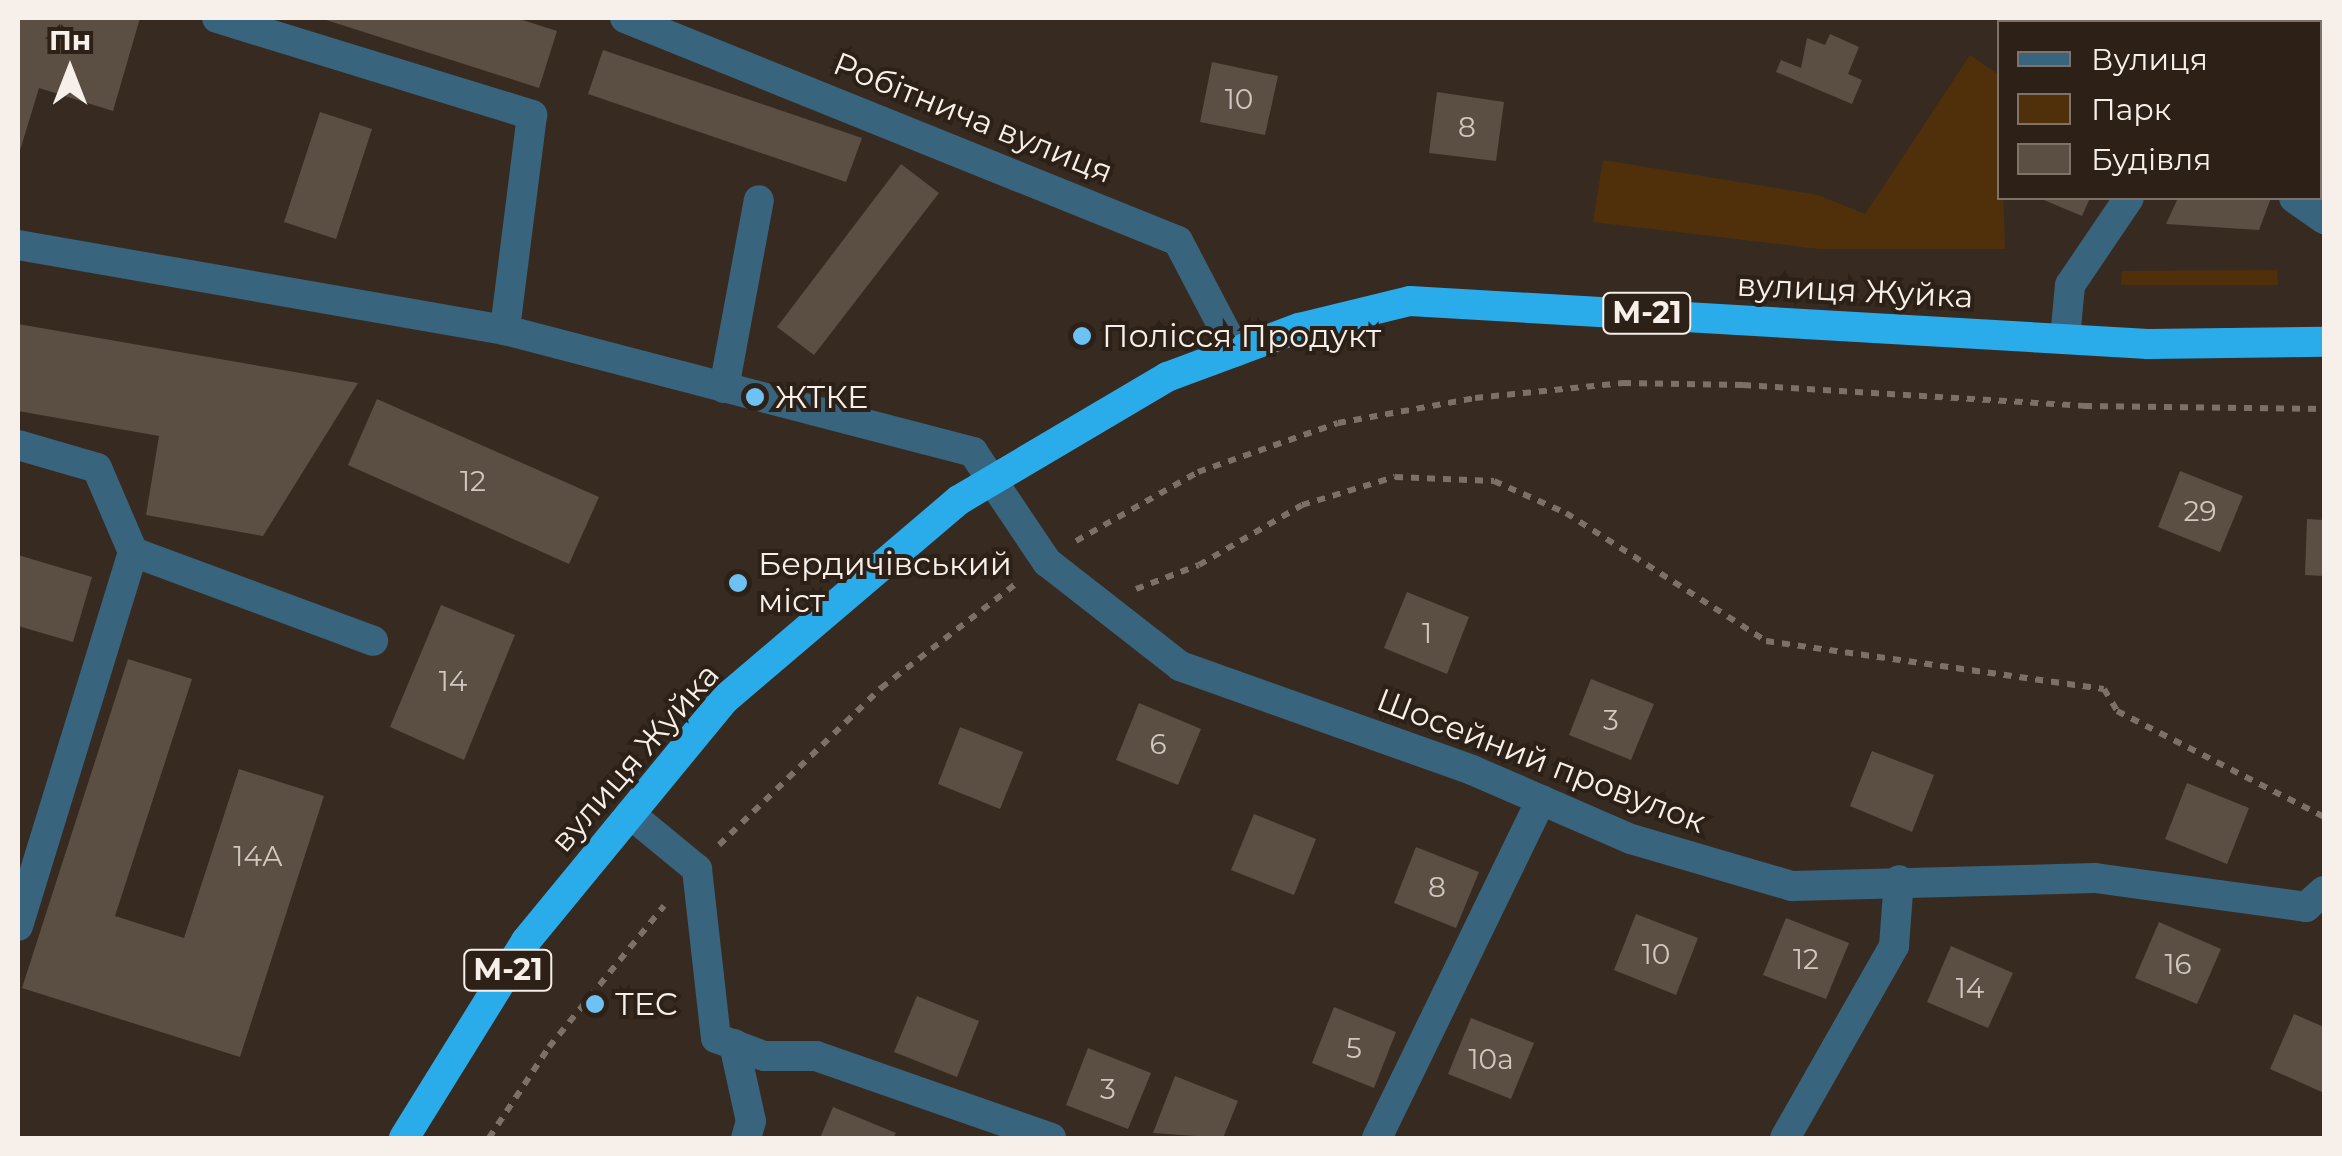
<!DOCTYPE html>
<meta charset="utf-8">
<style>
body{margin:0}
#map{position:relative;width:2342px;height:1156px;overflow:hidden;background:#372b21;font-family:Montserrat,sans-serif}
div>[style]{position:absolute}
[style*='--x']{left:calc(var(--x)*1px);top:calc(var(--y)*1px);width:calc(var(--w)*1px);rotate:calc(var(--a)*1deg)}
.green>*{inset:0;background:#502f0b}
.building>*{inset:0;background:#5b4e43}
.path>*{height:6px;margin-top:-3px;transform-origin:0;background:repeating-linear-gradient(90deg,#7b7168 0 8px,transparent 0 16px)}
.minor>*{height:30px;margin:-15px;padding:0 15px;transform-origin:15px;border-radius:15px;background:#39647d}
.highway>*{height:30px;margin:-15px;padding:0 15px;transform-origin:15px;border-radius:15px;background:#2bacea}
.dots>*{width:28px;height:28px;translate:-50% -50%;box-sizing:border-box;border:5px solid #2d2117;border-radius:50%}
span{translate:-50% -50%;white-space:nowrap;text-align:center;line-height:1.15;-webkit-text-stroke:8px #2d2117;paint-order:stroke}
.number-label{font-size:28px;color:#d0c7c0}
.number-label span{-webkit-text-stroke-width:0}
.shield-label span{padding:2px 8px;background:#2d2117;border:2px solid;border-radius:8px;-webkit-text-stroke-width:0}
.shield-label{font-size:30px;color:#f7efe9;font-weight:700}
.street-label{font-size:32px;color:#f7efe9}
.poi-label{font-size:32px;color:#f7efe9}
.left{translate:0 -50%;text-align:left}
.frame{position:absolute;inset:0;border:20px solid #f7efe9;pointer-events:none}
.legend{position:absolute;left:1997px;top:20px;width:325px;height:180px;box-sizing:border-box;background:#2d2117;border:2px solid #7e736b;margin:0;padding:12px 18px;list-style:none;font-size:30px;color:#f7efe9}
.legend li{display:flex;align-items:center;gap:20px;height:50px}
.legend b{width:50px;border:2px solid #7e736b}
.north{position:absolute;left:20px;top:20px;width:100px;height:100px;-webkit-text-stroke:8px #2d2117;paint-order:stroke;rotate:0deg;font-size:28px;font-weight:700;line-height:40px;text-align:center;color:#f7efe9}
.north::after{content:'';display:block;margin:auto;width:35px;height:45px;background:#f7efe9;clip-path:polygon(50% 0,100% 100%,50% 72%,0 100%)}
</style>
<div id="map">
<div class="green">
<i style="clip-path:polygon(1970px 55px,1999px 75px,2005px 249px,1819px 249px,1593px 222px,1603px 160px,1818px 195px,1865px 214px)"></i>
<i style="clip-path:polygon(2277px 270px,2278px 285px,2121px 285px,2122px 271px)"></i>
</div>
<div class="building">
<i style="clip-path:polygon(18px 18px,140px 18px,113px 111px,39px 88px,18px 157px)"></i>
<i style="clip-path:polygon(320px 18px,516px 18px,557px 31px,539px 88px)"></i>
<i style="clip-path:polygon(1830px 34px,1859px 47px,1848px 74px,1862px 80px,1852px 104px,1776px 72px,1781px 60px,1801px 68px,1807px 38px,1825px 45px)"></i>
<i style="clip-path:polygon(603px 50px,862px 138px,846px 182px,588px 94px)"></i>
<i style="clip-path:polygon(1212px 62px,1278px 76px,1265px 135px,1200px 122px)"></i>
<i style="clip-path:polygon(1437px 92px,1504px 102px,1496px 161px,1429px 153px)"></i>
<i style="clip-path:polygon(320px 112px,372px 129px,336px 239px,284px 222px)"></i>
<i style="clip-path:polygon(901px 164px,939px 193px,814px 355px,777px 327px)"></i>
<i style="clip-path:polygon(2039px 198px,2090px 198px,2082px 216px)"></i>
<i style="clip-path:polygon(2178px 198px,2271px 198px,2259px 230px,2166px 224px)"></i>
<i style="clip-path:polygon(18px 324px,358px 383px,263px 536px,146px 515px,159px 436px,18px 411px)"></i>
<i style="clip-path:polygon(377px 399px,599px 497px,569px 564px,348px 465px)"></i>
<i style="clip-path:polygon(2180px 471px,2243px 496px,2220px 552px,2158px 527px)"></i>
<i style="clip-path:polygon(2307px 519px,2324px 520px,2324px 576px,2305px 575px)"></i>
<i style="clip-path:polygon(18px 555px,92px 577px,73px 642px,18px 626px)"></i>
<i style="clip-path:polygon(1407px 592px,1469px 617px,1447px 674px,1384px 648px)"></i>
<i style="clip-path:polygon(441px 605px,515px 635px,464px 760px,390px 727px)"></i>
<i style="clip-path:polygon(128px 659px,192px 679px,115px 916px,184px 938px,239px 769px,324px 796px,240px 1057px,22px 988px)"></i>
<i style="clip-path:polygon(1591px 679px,1654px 704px,1631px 760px,1569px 735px)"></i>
<i style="clip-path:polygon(1139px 703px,1201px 729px,1178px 785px,1116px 760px)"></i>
<i style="clip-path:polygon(960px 727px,1023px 752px,1000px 809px,938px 784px)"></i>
<i style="clip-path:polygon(1872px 751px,1934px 775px,1912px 832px,1850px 806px)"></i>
<i style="clip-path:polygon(2187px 783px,2249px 808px,2227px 864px,2165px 839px)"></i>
<i style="clip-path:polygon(1254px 814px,1316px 839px,1294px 895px,1231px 870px)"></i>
<i style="clip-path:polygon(1416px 847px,1479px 872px,1456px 928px,1394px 903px)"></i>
<i style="clip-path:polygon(1636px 914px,1698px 938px,1676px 995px,1614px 970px)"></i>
<i style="clip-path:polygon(1786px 918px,1849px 943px,1826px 999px,1763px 975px)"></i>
<i style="clip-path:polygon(2159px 922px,2221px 949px,2197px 1004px,2135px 978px)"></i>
<i style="clip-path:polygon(1951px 946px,2013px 973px,1988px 1028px,1927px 1002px)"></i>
<i style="clip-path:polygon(917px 996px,979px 1021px,957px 1077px,894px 1052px)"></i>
<i style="clip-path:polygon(1334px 1007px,1396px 1032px,1374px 1088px,1312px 1063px)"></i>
<i style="clip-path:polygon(2294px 1014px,2324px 1027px,2324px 1093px,2270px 1069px)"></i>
<i style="clip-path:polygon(1471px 1018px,1534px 1043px,1511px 1099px,1448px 1074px)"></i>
<i style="clip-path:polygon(1088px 1048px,1151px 1073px,1128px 1129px,1066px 1105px)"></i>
<i style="clip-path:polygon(1175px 1076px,1238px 1101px,1223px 1138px,1153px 1133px)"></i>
<i style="clip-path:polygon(833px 1107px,896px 1133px,893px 1138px,820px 1138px)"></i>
</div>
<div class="path">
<i style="--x:1076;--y:541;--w:140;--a:-29.5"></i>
<i style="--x:1198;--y:472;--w:148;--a:-19.3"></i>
<i style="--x:1338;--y:423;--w:139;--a:-10.3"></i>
<i style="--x:1475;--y:398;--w:149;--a:-5.8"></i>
<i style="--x:1623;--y:383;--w:120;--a:1"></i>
<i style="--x:1743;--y:385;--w:342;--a:3.5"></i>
<i style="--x:2084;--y:406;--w:240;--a:0.7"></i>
<i style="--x:1136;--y:589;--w:67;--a:-20.9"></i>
<i style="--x:1199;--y:565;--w:119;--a:-30.2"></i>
<i style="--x:1302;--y:505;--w:97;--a:-16.8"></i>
<i style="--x:1395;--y:477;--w:99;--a:2.3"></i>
<i style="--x:1494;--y:481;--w:79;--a:24"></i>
<i style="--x:1566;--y:513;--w:237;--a:32.6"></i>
<i style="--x:1766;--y:641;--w:341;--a:8.1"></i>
<i style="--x:2104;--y:689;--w:26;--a:59"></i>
<i style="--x:2117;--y:711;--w:233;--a:27.1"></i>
<i style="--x:719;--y:845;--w:226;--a:-44.1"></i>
<i style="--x:881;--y:688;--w:172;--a:-37.7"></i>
<i style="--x:489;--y:1138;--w:109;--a:-56.6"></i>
<i style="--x:549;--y:1047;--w:182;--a:-50.8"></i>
</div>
<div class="minor">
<i style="--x:217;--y:18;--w:330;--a:17.1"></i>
<i style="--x:532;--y:115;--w:217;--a:97.2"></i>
<i style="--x:625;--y:18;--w:596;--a:21.96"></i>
<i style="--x:1178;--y:241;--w:125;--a:62.4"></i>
<i style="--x:2294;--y:198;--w:37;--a:35"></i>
<i style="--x:18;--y:245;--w:494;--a:9.9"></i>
<i style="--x:505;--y:330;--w:484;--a:14.6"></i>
<i style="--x:973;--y:452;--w:133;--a:56.1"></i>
<i style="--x:1047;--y:562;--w:169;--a:38"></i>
<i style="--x:1180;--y:666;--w:310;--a:19.6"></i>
<i style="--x:1472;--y:770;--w:173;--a:23.5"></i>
<i style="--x:1631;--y:839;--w:168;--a:16.3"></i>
<i style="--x:1792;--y:886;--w:303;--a:-1.5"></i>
<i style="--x:2095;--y:878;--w:213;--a:7.8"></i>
<i style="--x:2306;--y:907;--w:24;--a:-42"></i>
<i style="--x:2065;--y:338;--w:53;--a:-84.6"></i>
<i style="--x:2070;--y:285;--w:105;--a:-55.9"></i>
<i style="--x:724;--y:388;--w:191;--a:-79.5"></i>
<i style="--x:18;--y:445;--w:82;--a:16.2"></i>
<i style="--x:97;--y:468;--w:91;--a:66.8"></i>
<i style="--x:133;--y:552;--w:256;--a:20.3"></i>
<i style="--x:630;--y:814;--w:87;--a:39.4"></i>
<i style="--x:697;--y:869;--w:170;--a:83.6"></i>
<i style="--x:716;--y:1038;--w:51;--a:20.6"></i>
<i style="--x:764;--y:1056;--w:52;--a:0"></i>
<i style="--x:816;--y:1056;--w:249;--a:19.2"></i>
<i style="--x:18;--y:926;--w:391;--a:-72.9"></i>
<i style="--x:734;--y:1044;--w:79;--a:77.6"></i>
<i style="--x:751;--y:1121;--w:18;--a:106"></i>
<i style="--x:1377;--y:1138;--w:376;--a:-64.1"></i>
<i style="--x:1785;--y:1138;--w:221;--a:-60.4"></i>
<i style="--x:1894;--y:946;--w:66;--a:-85.7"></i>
</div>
<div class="highway">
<i style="--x:404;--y:1138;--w:232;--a:-58.2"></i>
<i style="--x:526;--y:941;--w:313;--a:-50.6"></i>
<i style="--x:725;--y:699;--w:307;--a:-40.4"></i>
<i style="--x:959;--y:500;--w:242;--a:-30.6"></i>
<i style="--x:1167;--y:377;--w:141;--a:-20.4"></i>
<i style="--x:1299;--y:328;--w:114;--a:-13.7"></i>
<i style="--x:1410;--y:301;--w:739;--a:3.33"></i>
<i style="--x:2148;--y:344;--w:176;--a:-0.7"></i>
</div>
<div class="dots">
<i style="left:1082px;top:336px;background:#6dc2f3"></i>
<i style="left:755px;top:397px;background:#6dc2f3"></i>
<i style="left:738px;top:583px;background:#6dc2f3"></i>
<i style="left:595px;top:1004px;background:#6dc2f3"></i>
</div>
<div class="number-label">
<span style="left:1239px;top:99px">10</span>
<span style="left:1467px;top:127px">8</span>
<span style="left:473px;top:481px">12</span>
<span style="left:2200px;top:511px">29</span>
<span style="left:1427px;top:633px">1</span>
<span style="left:453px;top:681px">14</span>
<span style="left:1611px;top:720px">3</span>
<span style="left:1158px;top:744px">6</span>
<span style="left:258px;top:856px">14А</span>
<span style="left:1437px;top:887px">8</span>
<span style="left:1656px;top:954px">10</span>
<span style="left:1806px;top:959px">12</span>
<span style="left:2178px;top:964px">16</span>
<span style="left:1970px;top:988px">14</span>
<span style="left:1354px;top:1048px">5</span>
<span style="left:1491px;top:1059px">10а</span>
<span style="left:1108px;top:1089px">3</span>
</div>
<div class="shield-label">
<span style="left:1647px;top:313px">М-21</span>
<span style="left:508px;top:970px">М-21</span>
</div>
<div class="street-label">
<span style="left:973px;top:118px;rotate:22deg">Робітнича вулиця</span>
<span style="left:1855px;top:291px;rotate:3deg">вулиця Жуйка</span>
<span style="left:635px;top:758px;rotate:-49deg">вулиця Жуйка</span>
<span style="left:1541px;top:761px;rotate:21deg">Шосейний провулок</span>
</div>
<div class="poi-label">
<span class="left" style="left:1102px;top:336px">Полісся Продукт</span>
<span class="left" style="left:775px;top:397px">ЖТКЕ</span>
<span class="left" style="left:758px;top:583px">Бердичівський<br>міст</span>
<span class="left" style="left:615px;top:1004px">ТЕС</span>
</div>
<div class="frame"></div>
<ul class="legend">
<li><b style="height:12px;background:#39647d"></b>Вулиця</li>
<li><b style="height:28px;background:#502f0b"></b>Парк</li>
<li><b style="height:28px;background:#5b4e43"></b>Будівля</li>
</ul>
<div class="north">Пн</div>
</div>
